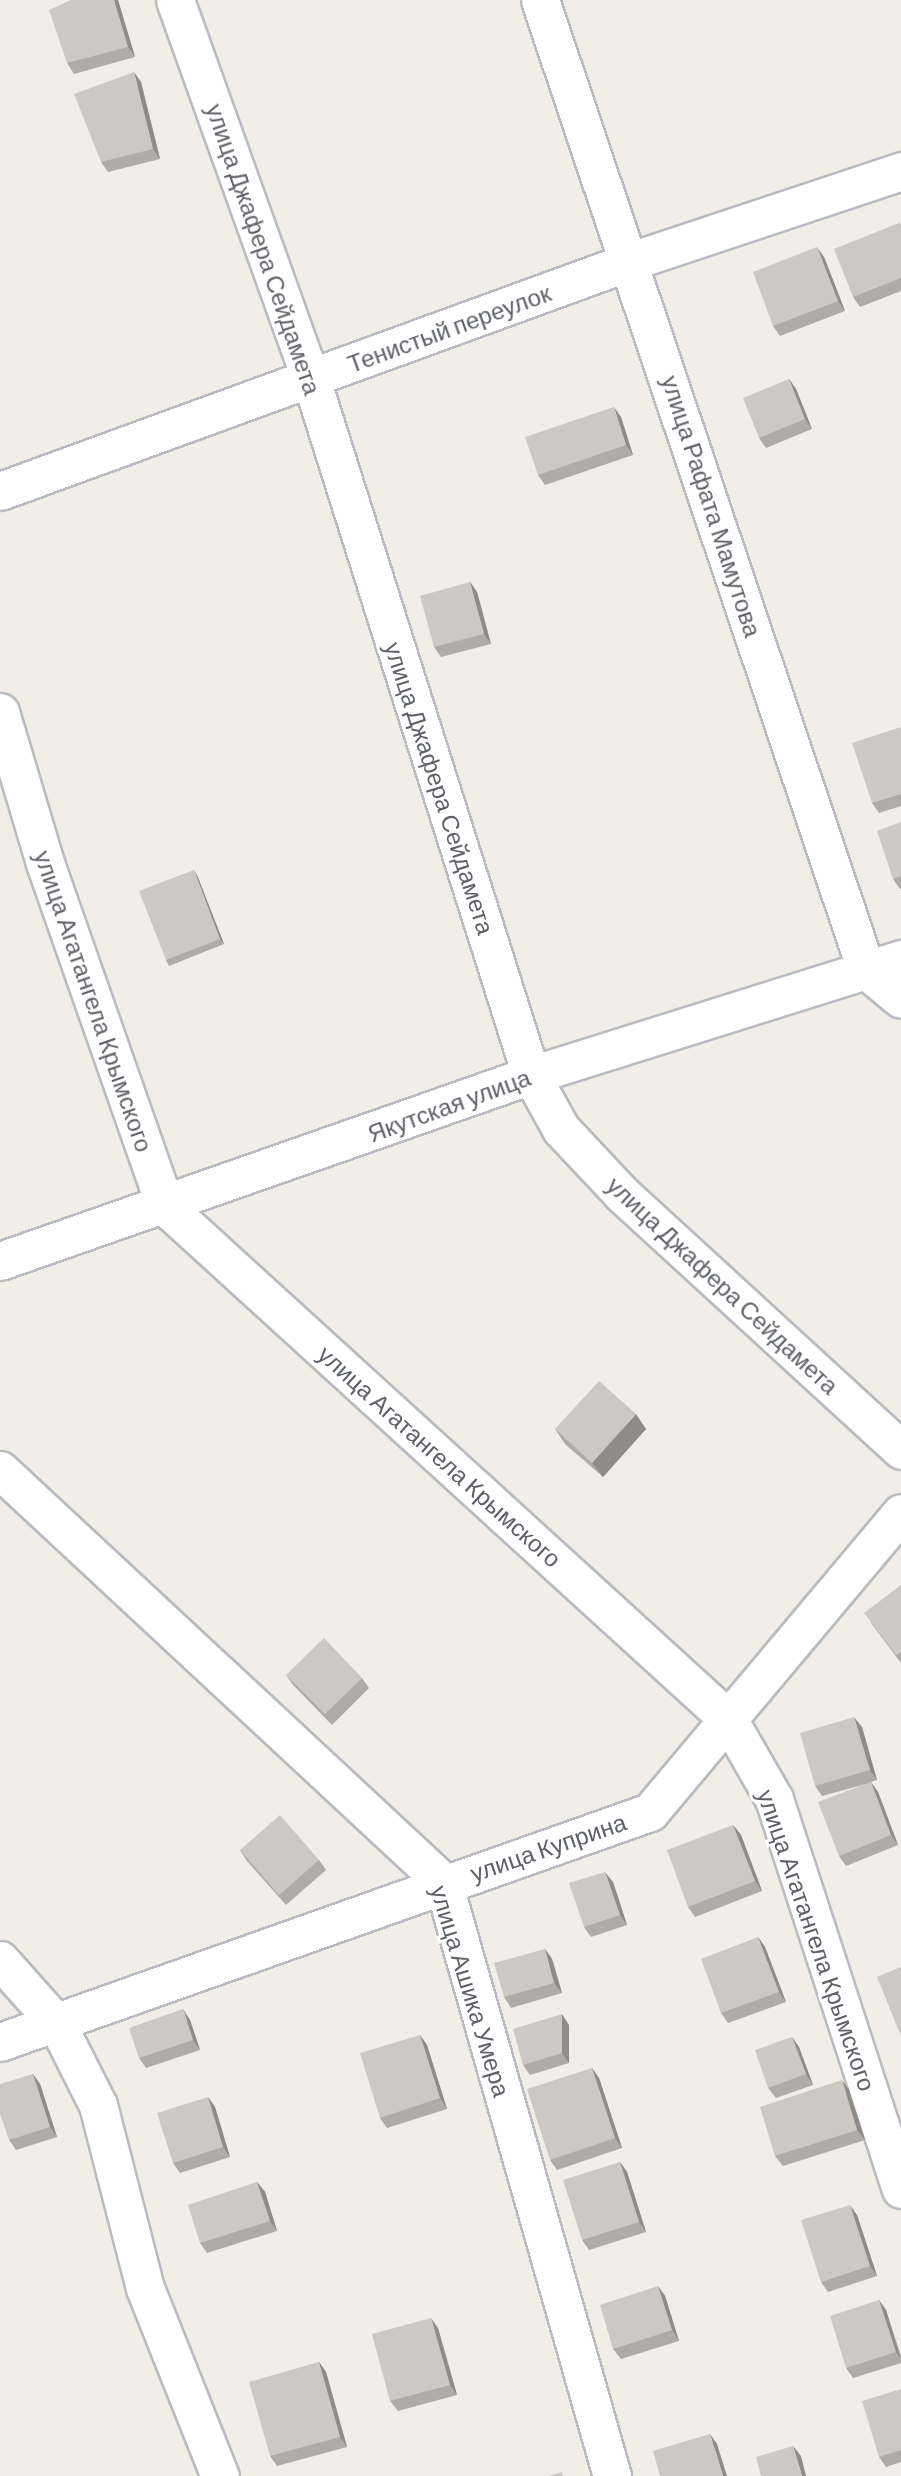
<!DOCTYPE html>
<meta charset="utf-8">
<style>
body{margin:0}
#map{position:relative;width:901px;height:2476px;overflow:hidden;background:#f0eee6;font-family:Barlow,sans-serif}
div>[style]{position:absolute}
[style*='--x']{left:calc(var(--x)*1px);top:calc(var(--y)*1px);width:calc(var(--w)*1px);rotate:calc(var(--a)*1deg)}
.roads{filter:drop-shadow(2px 0 #b9bbc0) drop-shadow(-2px 0 #b9bbc0) drop-shadow(0 2px #b9bbc0) drop-shadow(0 -2px #b9bbc0)}
.minor>*{height:37px;margin:-18.5px;padding:0 18.5px;transform-origin:18.5px;border-radius:18.5px;background:#fff}
.wall>*{inset:0;background:#afaca8}
.shaded-wall>*{inset:0;background:#8f8c88}
.building>*{inset:0;background:#ccc8c3}
span{translate:-50% -50%;white-space:nowrap;text-align:center;line-height:1.15;-webkit-text-stroke:6px #fff;paint-order:stroke}
.street-label{font-size:24px;color:#5e6167}
</style>
<div id="map">
<div class="roads">
<div class="minor">
<i style="--x:175;--y:0;--w:403;--a:70.3"></i>
<i style="--x:311;--y:379;--w:730;--a:72.46"></i>
<i style="--x:531;--y:1075;--w:62;--a:60.9"></i>
<i style="--x:561;--y:1129;--w:89;--a:46.8"></i>
<i style="--x:622;--y:1194;--w:379;--a:42.5"></i>
<i style="--x:540;--y:0;--w:1023;--a:71.42"></i>
<i style="--x:866;--y:970;--w:45;--a:39.6"></i>
<i style="--x:0;--y:491;--w:672;--a:-20.03"></i>
<i style="--x:631;--y:261;--w:285;--a:-18.4"></i>
<i style="--x:0;--y:712;--w:158;--a:73.4"></i>
<i style="--x:45;--y:863;--w:363;--a:70.7"></i>
<i style="--x:165;--y:1206;--w:762;--a:42.34"></i>
<i style="--x:728;--y:1719;--w:92;--a:60.1"></i>
<i style="--x:774;--y:1799;--w:410;--a:72"></i>
<i style="--x:0;--y:1261;--w:563;--a:-19.3"></i>
<i style="--x:531;--y:1075;--w:388;--a:-17.4"></i>
<i style="--x:0;--y:1470;--w:605;--a:42.92"></i>
<i style="--x:443;--y:1882;--w:618;--a:74.12"></i>
<i style="--x:0;--y:1960;--w:86;--a:48.3"></i>
<i style="--x:57;--y:2024;--w:91;--a:63.2"></i>
<i style="--x:98;--y:2105;--w:189;--a:75.6"></i>
<i style="--x:145;--y:2288;--w:202;--a:68.3"></i>
<i style="--x:0;--y:2042;--w:689;--a:-19.49"></i>
<i style="--x:650;--y:1812;--w:390;--a:-50"></i>
</div>
</div>
<div class="wall">
<i style="clip-path:polygon(118px 0,135px 57px,74px 74px,67px 63px)"></i>
<i style="clip-path:polygon(141px 82px,160px 159px,108px 172px,101px 162px)"></i>
<i style="clip-path:polygon(899px 223px,901px 225px,901px 291px,860px 307px,853px 297px)"></i>
<i style="clip-path:polygon(824px 257px,845px 311px,780px 336px,773px 326px)"></i>
<i style="clip-path:polygon(789px 379px,796px 389px,812px 429px,766px 448px,759px 438px)"></i>
<i style="clip-path:polygon(621px 417px,633px 455px,545px 485px,538px 475px)"></i>
<i style="clip-path:polygon(470px 582px,477px 592px,491px 644px,441px 657px,434px 647px)"></i>
<i style="clip-path:polygon(901px 727px,901px 806px,879px 813px,872px 803px)"></i>
<i style="clip-path:polygon(901px 822px,901px 889px,900px 889px,893px 879px)"></i>
<i style="clip-path:polygon(197px 875px,224px 944px,169px 966px,166px 960px)"></i>
<i style="clip-path:polygon(555px 1429px,646px 1429px,603px 1477px,565px 1444px)"></i>
<i style="clip-path:polygon(901px 1585px,901px 1663px,871px 1623px)"></i>
<i style="clip-path:polygon(286px 1675px,362px 1678px,369px 1688px,332px 1725px,293px 1685px)"></i>
<i style="clip-path:polygon(862px 1727px,877px 1780px,871px 1782px,878px 1792px,898px 1845px,846px 1866px,839px 1856px,866px 1784px,822px 1796px,815px 1786px)"></i>
<i style="clip-path:polygon(733px 1825px,741px 1835px,762px 1891px,695px 1917px,688px 1907px)"></i>
<i style="clip-path:polygon(240px 1850px,319px 1860px,326px 1870px,286px 1905px,247px 1861px)"></i>
<i style="clip-path:polygon(613px 1882px,627px 1925px,591px 1937px,584px 1927px)"></i>
<i style="clip-path:polygon(758px 1937px,765px 1947px,786px 2002px,728px 2023px,721px 2013px)"></i>
<i style="clip-path:polygon(545px 1949px,552px 1959px,562px 1993px,511px 2008px,504px 1997px)"></i>
<i style="clip-path:polygon(190px 2020px,200px 2050px,146px 2068px,139px 2058px)"></i>
<i style="clip-path:polygon(569px 2025px,569px 2063px,530px 2075px,523px 2065px)"></i>
<i style="clip-path:polygon(420px 2035px,427px 2045px,447px 2109px,387px 2128px,380px 2118px)"></i>
<i style="clip-path:polygon(792px 2037px,799px 2047px,813px 2085px,776px 2098px,768px 2088px)"></i>
<i style="clip-path:polygon(592px 2068px,599px 2078px,622px 2148px,557px 2170px,550px 2160px)"></i>
<i style="clip-path:polygon(33px 2074px,40px 2084px,57px 2137px,16px 2150px,9px 2140px)"></i>
<i style="clip-path:polygon(849px 2090px,865px 2140px,783px 2166px,775px 2156px)"></i>
<i style="clip-path:polygon(208px 2097px,215px 2107px,230px 2157px,180px 2173px,173px 2163px)"></i>
<i style="clip-path:polygon(620px 2162px,627px 2172px,646px 2232px,589px 2250px,582px 2240px)"></i>
<i style="clip-path:polygon(257px 2182px,265px 2192px,277px 2231px,207px 2253px,200px 2243px)"></i>
<i style="clip-path:polygon(857px 2215px,877px 2276px,828px 2292px,821px 2282px)"></i>
<i style="clip-path:polygon(658px 2286px,665px 2296px,679px 2341px,621px 2359px,613px 2349px)"></i>
<i style="clip-path:polygon(879px 2300px,886px 2310px,901px 2356px,901px 2363px,853px 2378px,846px 2368px)"></i>
<i style="clip-path:polygon(438px 2328px,457px 2395px,398px 2411px,390px 2401px)"></i>
<i style="clip-path:polygon(319px 2362px,326px 2372px,347px 2447px,277px 2466px,270px 2456px)"></i>
<i style="clip-path:polygon(901px 2389px,901px 2462px,886px 2467px,879px 2457px)"></i>
</div>
<div class="shaded-wall">
<i style="clip-path:polygon(114px 0,118px 0,135px 57px,128px 47px)"></i>
<i style="clip-path:polygon(134px 72px,141px 82px,160px 159px,153px 149px)"></i>
<i style="clip-path:polygon(817px 247px,824px 257px,845px 311px,838px 301px)"></i>
<i style="clip-path:polygon(789px 379px,796px 389px,812px 429px,805px 419px)"></i>
<i style="clip-path:polygon(614px 407px,621px 417px,633px 455px,626px 445px)"></i>
<i style="clip-path:polygon(470px 582px,477px 592px,491px 644px,484px 634px)"></i>
<i style="clip-path:polygon(194px 870px,197px 875px,224px 944px,220px 939px)"></i>
<i style="clip-path:polygon(636px 1414px,646px 1429px,603px 1477px,592px 1463px)"></i>
<i style="clip-path:polygon(854px 1717px,862px 1727px,877px 1780px,870px 1770px)"></i>
<i style="clip-path:polygon(871px 1782px,878px 1792px,898px 1845px,891px 1835px)"></i>
<i style="clip-path:polygon(733px 1825px,741px 1835px,762px 1891px,755px 1881px)"></i>
<i style="clip-path:polygon(605px 1872px,613px 1882px,627px 1925px,620px 1915px)"></i>
<i style="clip-path:polygon(758px 1937px,765px 1947px,786px 2002px,779px 1992px)"></i>
<i style="clip-path:polygon(545px 1949px,552px 1959px,562px 1993px,554px 1983px)"></i>
<i style="clip-path:polygon(183px 2009px,190px 2020px,200px 2050px,193px 2040px)"></i>
<i style="clip-path:polygon(562px 2014px,569px 2025px,569px 2063px,562px 2053px)"></i>
<i style="clip-path:polygon(420px 2035px,427px 2045px,447px 2109px,440px 2098px)"></i>
<i style="clip-path:polygon(792px 2037px,799px 2047px,813px 2085px,806px 2074px)"></i>
<i style="clip-path:polygon(592px 2068px,599px 2078px,622px 2148px,615px 2138px)"></i>
<i style="clip-path:polygon(33px 2074px,40px 2084px,57px 2137px,50px 2127px)"></i>
<i style="clip-path:polygon(842px 2080px,849px 2090px,865px 2140px,857px 2130px)"></i>
<i style="clip-path:polygon(208px 2097px,215px 2107px,230px 2157px,223px 2147px)"></i>
<i style="clip-path:polygon(620px 2162px,627px 2172px,646px 2232px,639px 2222px)"></i>
<i style="clip-path:polygon(257px 2182px,265px 2192px,277px 2231px,270px 2221px)"></i>
<i style="clip-path:polygon(850px 2205px,857px 2215px,877px 2276px,870px 2266px)"></i>
<i style="clip-path:polygon(658px 2286px,665px 2296px,679px 2341px,672px 2330px)"></i>
<i style="clip-path:polygon(879px 2300px,886px 2310px,901px 2359px,896px 2352px)"></i>
<i style="clip-path:polygon(431px 2318px,438px 2328px,457px 2395px,450px 2385px)"></i>
<i style="clip-path:polygon(319px 2362px,326px 2372px,347px 2447px,340px 2437px)"></i>
<i style="clip-path:polygon(710px 2434px,717px 2444px,727px 2476px,723px 2476px)"></i>
<i style="clip-path:polygon(793px 2446px,801px 2456px,806px 2476px,802px 2476px)"></i>
</div>
<div class="building">
<i style="clip-path:polygon(71px 0,114px 0,128px 47px,67px 63px,49px 10px)"></i>
<i style="clip-path:polygon(134px 72px,153px 149px,101px 162px,74px 94px)"></i>
<i style="clip-path:polygon(899px 223px,901px 227px,901px 278px,853px 297px,834px 249px)"></i>
<i style="clip-path:polygon(817px 247px,838px 301px,773px 326px,753px 272px)"></i>
<i style="clip-path:polygon(789px 379px,805px 419px,759px 438px,743px 398px)"></i>
<i style="clip-path:polygon(614px 407px,626px 445px,538px 475px,525px 437px)"></i>
<i style="clip-path:polygon(470px 582px,484px 634px,434px 647px,420px 596px)"></i>
<i style="clip-path:polygon(901px 727px,901px 794px,872px 803px,852px 743px)"></i>
<i style="clip-path:polygon(901px 822px,901px 876px,893px 879px,877px 831px)"></i>
<i style="clip-path:polygon(194px 870px,220px 939px,166px 960px,139px 891px)"></i>
<i style="clip-path:polygon(599px 1381px,636px 1414px,592px 1463px,555px 1429px)"></i>
<i style="clip-path:polygon(901px 1585px,901px 1652px,896px 1655px,864px 1613px)"></i>
<i style="clip-path:polygon(324px 1638px,362px 1678px,325px 1714px,286px 1675px)"></i>
<i style="clip-path:polygon(854px 1717px,870px 1770px,815px 1786px,800px 1733px)"></i>
<i style="clip-path:polygon(871px 1782px,891px 1835px,839px 1856px,818px 1802px)"></i>
<i style="clip-path:polygon(280px 1815px,319px 1860px,279px 1895px,240px 1850px)"></i>
<i style="clip-path:polygon(733px 1825px,755px 1881px,688px 1907px,667px 1850px)"></i>
<i style="clip-path:polygon(605px 1872px,620px 1915px,584px 1927px,569px 1883px)"></i>
<i style="clip-path:polygon(758px 1937px,779px 1992px,721px 2013px,701px 1959px)"></i>
<i style="clip-path:polygon(545px 1949px,554px 1983px,504px 1997px,494px 1963px)"></i>
<i style="clip-path:polygon(901px 1967px,901px 2036px,877px 1977px)"></i>
<i style="clip-path:polygon(183px 2009px,193px 2040px,139px 2058px,129px 2028px)"></i>
<i style="clip-path:polygon(562px 2014px,562px 2053px,523px 2065px,513px 2029px)"></i>
<i style="clip-path:polygon(420px 2035px,440px 2098px,380px 2118px,360px 2053px)"></i>
<i style="clip-path:polygon(792px 2037px,806px 2074px,768px 2088px,755px 2050px)"></i>
<i style="clip-path:polygon(592px 2068px,615px 2138px,550px 2160px,527px 2089px)"></i>
<i style="clip-path:polygon(33px 2074px,50px 2127px,9px 2140px,0 2114px,0 2084px)"></i>
<i style="clip-path:polygon(842px 2080px,857px 2130px,775px 2156px,760px 2107px)"></i>
<i style="clip-path:polygon(208px 2097px,223px 2147px,173px 2163px,157px 2113px)"></i>
<i style="clip-path:polygon(620px 2162px,639px 2222px,582px 2240px,563px 2180px)"></i>
<i style="clip-path:polygon(257px 2182px,270px 2221px,200px 2243px,188px 2205px)"></i>
<i style="clip-path:polygon(850px 2205px,870px 2266px,821px 2282px,801px 2220px)"></i>
<i style="clip-path:polygon(658px 2286px,672px 2330px,613px 2349px,600px 2305px)"></i>
<i style="clip-path:polygon(879px 2300px,896px 2352px,846px 2368px,830px 2316px)"></i>
<i style="clip-path:polygon(431px 2318px,450px 2385px,390px 2401px,372px 2334px)"></i>
<i style="clip-path:polygon(319px 2362px,340px 2437px,270px 2456px,249px 2382px)"></i>
<i style="clip-path:polygon(901px 2389px,901px 2450px,879px 2457px,862px 2401px)"></i>
<i style="clip-path:polygon(710px 2434px,723px 2476px,660px 2476px,653px 2451px)"></i>
<i style="clip-path:polygon(793px 2446px,802px 2476px,761px 2476px,756px 2457px)"></i>
<i style="clip-path:polygon(562px 2472px,563px 2476px,549px 2476px)"></i>
</div>
<div class="street-label">
<span style="left:264px;top:249px;rotate:71deg">улица Джафера Сейдамета</span>
<span style="left:449px;top:328px;rotate:-20deg">Тенистый переулок</span>
<span style="left:712px;top:506px;rotate:72deg">улица Рафата Мамутова</span>
<span style="left:440px;top:788px;rotate:72deg">улица Джафера Сейдамета</span>
<span style="left:94px;top:1001px;rotate:71deg">улица Агатангела Крымского</span>
<span style="left:449px;top:1105px;rotate:-20deg">Якутская улица</span>
<span style="left:723px;top:1285px;rotate:43deg">улица Джафера Сейдамета</span>
<span style="left:440px;top:1456px;rotate:42deg">улица Агатангела Крымского</span>
<span style="left:548px;top:1847px;rotate:-19deg">улица Куприна</span>
<span style="left:817px;top:1940px;rotate:71deg">улица Агатангела Крымского</span>
<span style="left:471px;top:1991px;rotate:73deg">улица Ашика Умера</span>
</div>
</div>
